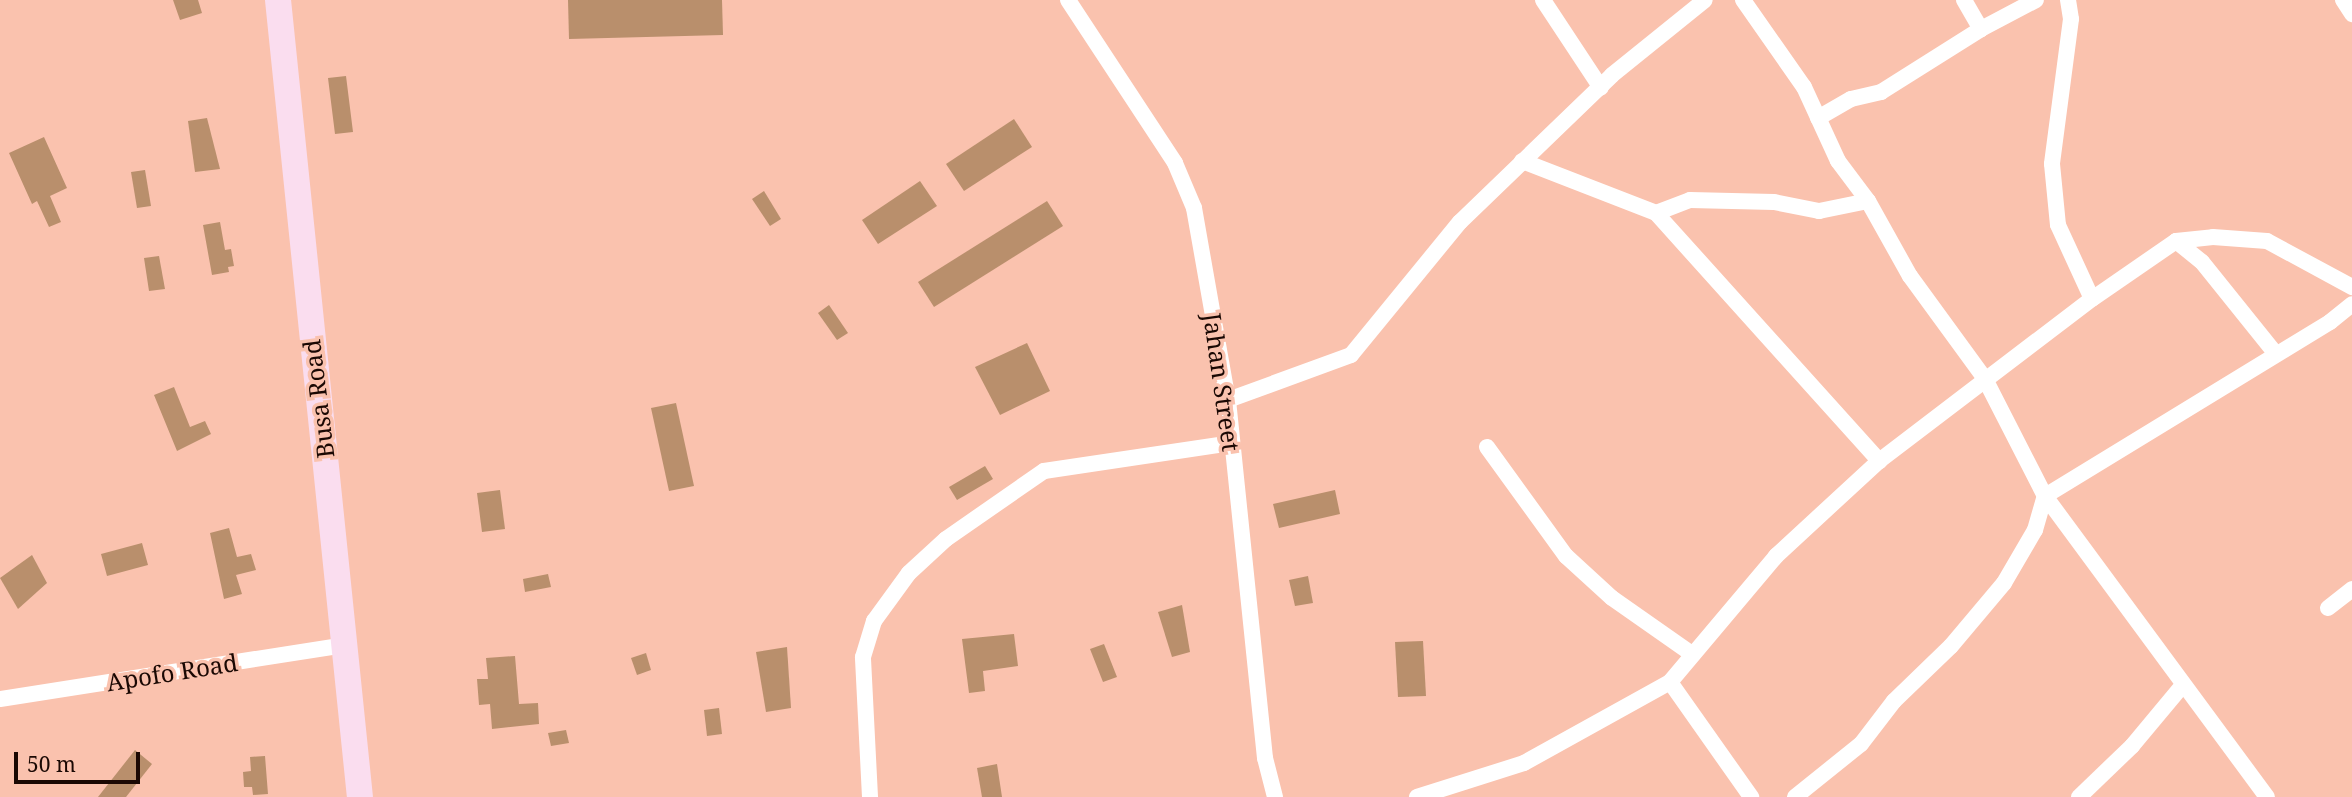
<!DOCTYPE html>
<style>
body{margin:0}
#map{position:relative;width:2352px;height:797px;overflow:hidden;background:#fac2ae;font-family:"Noto Serif",serif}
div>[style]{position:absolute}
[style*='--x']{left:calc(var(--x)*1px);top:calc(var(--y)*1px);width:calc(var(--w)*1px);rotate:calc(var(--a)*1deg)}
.building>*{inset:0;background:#b98f6c}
.street>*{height:16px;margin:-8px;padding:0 8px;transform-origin:8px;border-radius:8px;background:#fff}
.primary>*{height:26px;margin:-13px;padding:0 13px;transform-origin:13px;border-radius:13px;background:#faddef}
span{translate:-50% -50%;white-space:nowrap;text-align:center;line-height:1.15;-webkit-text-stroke:7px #fac2ae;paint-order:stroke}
.street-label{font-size:24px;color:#1a0803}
.scale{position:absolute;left:14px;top:752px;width:126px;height:32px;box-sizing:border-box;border:4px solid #1a0803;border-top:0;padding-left:9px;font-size:21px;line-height:24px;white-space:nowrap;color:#1a0803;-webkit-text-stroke:5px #fac2ae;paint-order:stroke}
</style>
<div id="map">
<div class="building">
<i style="clip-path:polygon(173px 0,198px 0,202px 13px,180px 20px)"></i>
<i style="clip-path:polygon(568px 0,722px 0,723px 35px,569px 39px)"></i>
<i style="clip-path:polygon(346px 76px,353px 132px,335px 134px,328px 78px)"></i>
<i style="clip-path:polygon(207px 118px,220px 169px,195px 172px,188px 121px)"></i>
<i style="clip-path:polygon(1014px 119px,1032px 147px,964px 191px,946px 164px)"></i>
<i style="clip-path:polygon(44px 137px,67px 188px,50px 196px,61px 222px,49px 227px,37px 201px,32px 204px,9px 153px)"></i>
<i style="clip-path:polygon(145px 170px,151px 206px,137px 208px,131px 172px)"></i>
<i style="clip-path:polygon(920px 181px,937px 206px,878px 244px,862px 220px)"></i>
<i style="clip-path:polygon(764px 191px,781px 219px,770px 226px,752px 199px)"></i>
<i style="clip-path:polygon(1047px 201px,1063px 226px,934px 307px,918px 282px)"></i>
<i style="clip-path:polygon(220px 222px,225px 250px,231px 249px,234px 266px,228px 267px,229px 272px,212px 275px,203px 225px)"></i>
<i style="clip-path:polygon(159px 256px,165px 289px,149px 291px,144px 258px)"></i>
<i style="clip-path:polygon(829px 305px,848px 333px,837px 340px,818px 313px)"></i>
<i style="clip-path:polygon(1027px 343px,1050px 391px,1000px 415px,975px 367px)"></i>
<i style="clip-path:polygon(174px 387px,190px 427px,205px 421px,211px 434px,177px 451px,154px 395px)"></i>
<i style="clip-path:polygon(676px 403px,694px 486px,669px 491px,651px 408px)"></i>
<i style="clip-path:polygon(985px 466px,993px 479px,957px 500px,949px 487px)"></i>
<i style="clip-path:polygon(500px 490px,505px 529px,482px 532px,477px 493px)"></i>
<i style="clip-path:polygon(1335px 490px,1340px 514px,1279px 528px,1273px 504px)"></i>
<i style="clip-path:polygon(229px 528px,237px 557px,251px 554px,256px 570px,236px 575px,242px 594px,224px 599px,210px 533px)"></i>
<i style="clip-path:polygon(142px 543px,148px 565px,107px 576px,101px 554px)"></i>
<i style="clip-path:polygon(32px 555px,47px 583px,18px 609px,0 578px)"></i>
<i style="clip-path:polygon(548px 574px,551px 587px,525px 592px,523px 579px)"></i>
<i style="clip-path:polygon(1308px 576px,1313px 603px,1295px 606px,1289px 580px)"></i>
<i style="clip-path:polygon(1182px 605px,1190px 652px,1172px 657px,1158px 612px)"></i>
<i style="clip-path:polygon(1014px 634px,1018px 666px,983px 671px,985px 691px,969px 693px,962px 639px)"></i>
<i style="clip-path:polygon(1423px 641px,1426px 696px,1398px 697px,1395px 642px)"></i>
<i style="clip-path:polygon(1104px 644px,1117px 677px,1103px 682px,1090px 649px)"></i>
<i style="clip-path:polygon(787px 647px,791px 708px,766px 712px,756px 652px)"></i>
<i style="clip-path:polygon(646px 653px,651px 670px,637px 675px,631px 658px)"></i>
<i style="clip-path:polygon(515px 656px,519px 704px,538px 703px,539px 724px,492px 729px,490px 704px,479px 705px,477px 679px,488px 679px,486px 658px)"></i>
<i style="clip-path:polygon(719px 708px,722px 734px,707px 736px,704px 710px)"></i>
<i style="clip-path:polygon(566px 730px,569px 743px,551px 746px,548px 733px)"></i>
<i style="clip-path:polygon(135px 750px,152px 764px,126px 797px,98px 797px)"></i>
<i style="clip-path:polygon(265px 756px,268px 794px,253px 795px,252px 787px,244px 787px,243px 772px,251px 771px,250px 757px)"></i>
<i style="clip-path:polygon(997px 764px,1002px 797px,982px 797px,977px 768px)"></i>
</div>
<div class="street">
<i style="--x:1068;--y:0;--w:195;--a:56.7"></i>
<i style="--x:1175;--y:163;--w:49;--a:67.1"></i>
<i style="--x:1194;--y:208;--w:195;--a:80"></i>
<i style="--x:1228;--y:400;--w:360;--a:84.1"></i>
<i style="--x:1265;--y:758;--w:40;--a:75.6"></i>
<i style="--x:1543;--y:0;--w:105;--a:56.6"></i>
<i style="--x:1743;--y:0;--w:106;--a:55"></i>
<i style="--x:1804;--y:87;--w:81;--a:65.3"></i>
<i style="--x:1838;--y:161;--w:50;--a:53.1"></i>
<i style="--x:1868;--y:201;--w:86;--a:60.8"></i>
<i style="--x:1910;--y:276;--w:127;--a:53.9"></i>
<i style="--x:1985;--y:379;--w:131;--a:62.9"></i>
<i style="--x:2045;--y:496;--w:374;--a:53.6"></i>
<i style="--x:1964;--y:0;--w:34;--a:60"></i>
<i style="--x:2068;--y:0;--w:19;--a:81"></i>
<i style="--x:2071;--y:19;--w:146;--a:97.5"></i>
<i style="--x:2052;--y:164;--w:61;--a:84.4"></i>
<i style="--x:2058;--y:225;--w:81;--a:65.3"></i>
<i style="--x:2343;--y:0;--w:17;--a:57"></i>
<i style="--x:1818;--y:118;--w:38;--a:-30"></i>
<i style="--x:1851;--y:99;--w:31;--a:-13"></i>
<i style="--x:1881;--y:92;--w:118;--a:-32.2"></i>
<i style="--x:1981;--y:29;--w:62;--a:-27.8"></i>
<i style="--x:1522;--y:161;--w:144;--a:21.2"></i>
<i style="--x:1656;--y:213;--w:334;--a:48"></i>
<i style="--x:1656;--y:213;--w:36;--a:-21"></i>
<i style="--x:1690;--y:200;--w:84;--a:1.4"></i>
<i style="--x:1774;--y:202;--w:46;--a:11.3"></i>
<i style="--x:1819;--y:211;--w:50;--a:-11.5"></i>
<i style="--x:2176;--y:241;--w:33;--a:39"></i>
<i style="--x:2202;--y:262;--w:118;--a:51.2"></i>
<i style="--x:1228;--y:400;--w:131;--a:-20.1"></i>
<i style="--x:1351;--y:355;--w:172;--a:-50.7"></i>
<i style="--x:1460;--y:222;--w:211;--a:-44"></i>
<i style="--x:1612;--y:75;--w:119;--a:-38.9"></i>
<i style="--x:1487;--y:447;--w:135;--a:54.1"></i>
<i style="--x:1566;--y:556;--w:62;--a:42.4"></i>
<i style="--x:1612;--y:598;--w:98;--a:35"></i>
<i style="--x:2328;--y:608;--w:31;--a:-38"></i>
<i style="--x:1670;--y:682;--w:141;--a:54.8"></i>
<i style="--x:0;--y:699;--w:347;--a:-8.9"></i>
<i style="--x:870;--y:797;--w:140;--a:-92.9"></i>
<i style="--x:863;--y:657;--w:38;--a:-73"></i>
<i style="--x:874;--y:621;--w:59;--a:-53.9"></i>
<i style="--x:909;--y:573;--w:50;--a:-42.6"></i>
<i style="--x:946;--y:539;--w:119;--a:-34.8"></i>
<i style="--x:1044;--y:471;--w:189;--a:-8.5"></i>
<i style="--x:1417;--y:797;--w:112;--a:-17.6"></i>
<i style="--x:1524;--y:763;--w:167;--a:-29"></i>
<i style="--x:1670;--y:682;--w:165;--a:-49.9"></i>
<i style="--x:1776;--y:556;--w:140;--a:-42.7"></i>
<i style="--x:1879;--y:461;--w:268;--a:-37.3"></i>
<i style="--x:2092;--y:299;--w:102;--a:-34.6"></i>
<i style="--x:2176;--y:241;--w:37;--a:-6"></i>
<i style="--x:2213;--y:237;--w:54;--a:4.2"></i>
<i style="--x:2267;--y:241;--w:97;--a:28.4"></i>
<i style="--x:1795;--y:797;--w:85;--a:-38.8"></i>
<i style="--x:1861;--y:744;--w:54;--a:-52.5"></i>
<i style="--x:1894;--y:701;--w:79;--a:-44"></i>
<i style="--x:1951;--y:646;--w:82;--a:-49.9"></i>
<i style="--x:2004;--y:583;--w:61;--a:-59.7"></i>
<i style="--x:2035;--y:530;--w:35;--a:-74"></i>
<i style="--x:2045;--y:496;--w:334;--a:-31.4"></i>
<i style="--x:2330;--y:322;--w:28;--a:-39"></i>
<i style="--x:2079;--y:797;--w:74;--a:-43.9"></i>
<i style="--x:2132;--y:746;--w:78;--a:-50.2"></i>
</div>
<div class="primary">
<i style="--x:278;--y:0;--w:801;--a:84.13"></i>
</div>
<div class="street-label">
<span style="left:1222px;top:382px;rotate:82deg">Jahan Street</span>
<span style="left:318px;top:399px;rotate:-97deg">Busa Road</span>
<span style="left:172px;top:672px;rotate:-9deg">Apofo Road</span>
</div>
<div class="scale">50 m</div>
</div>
